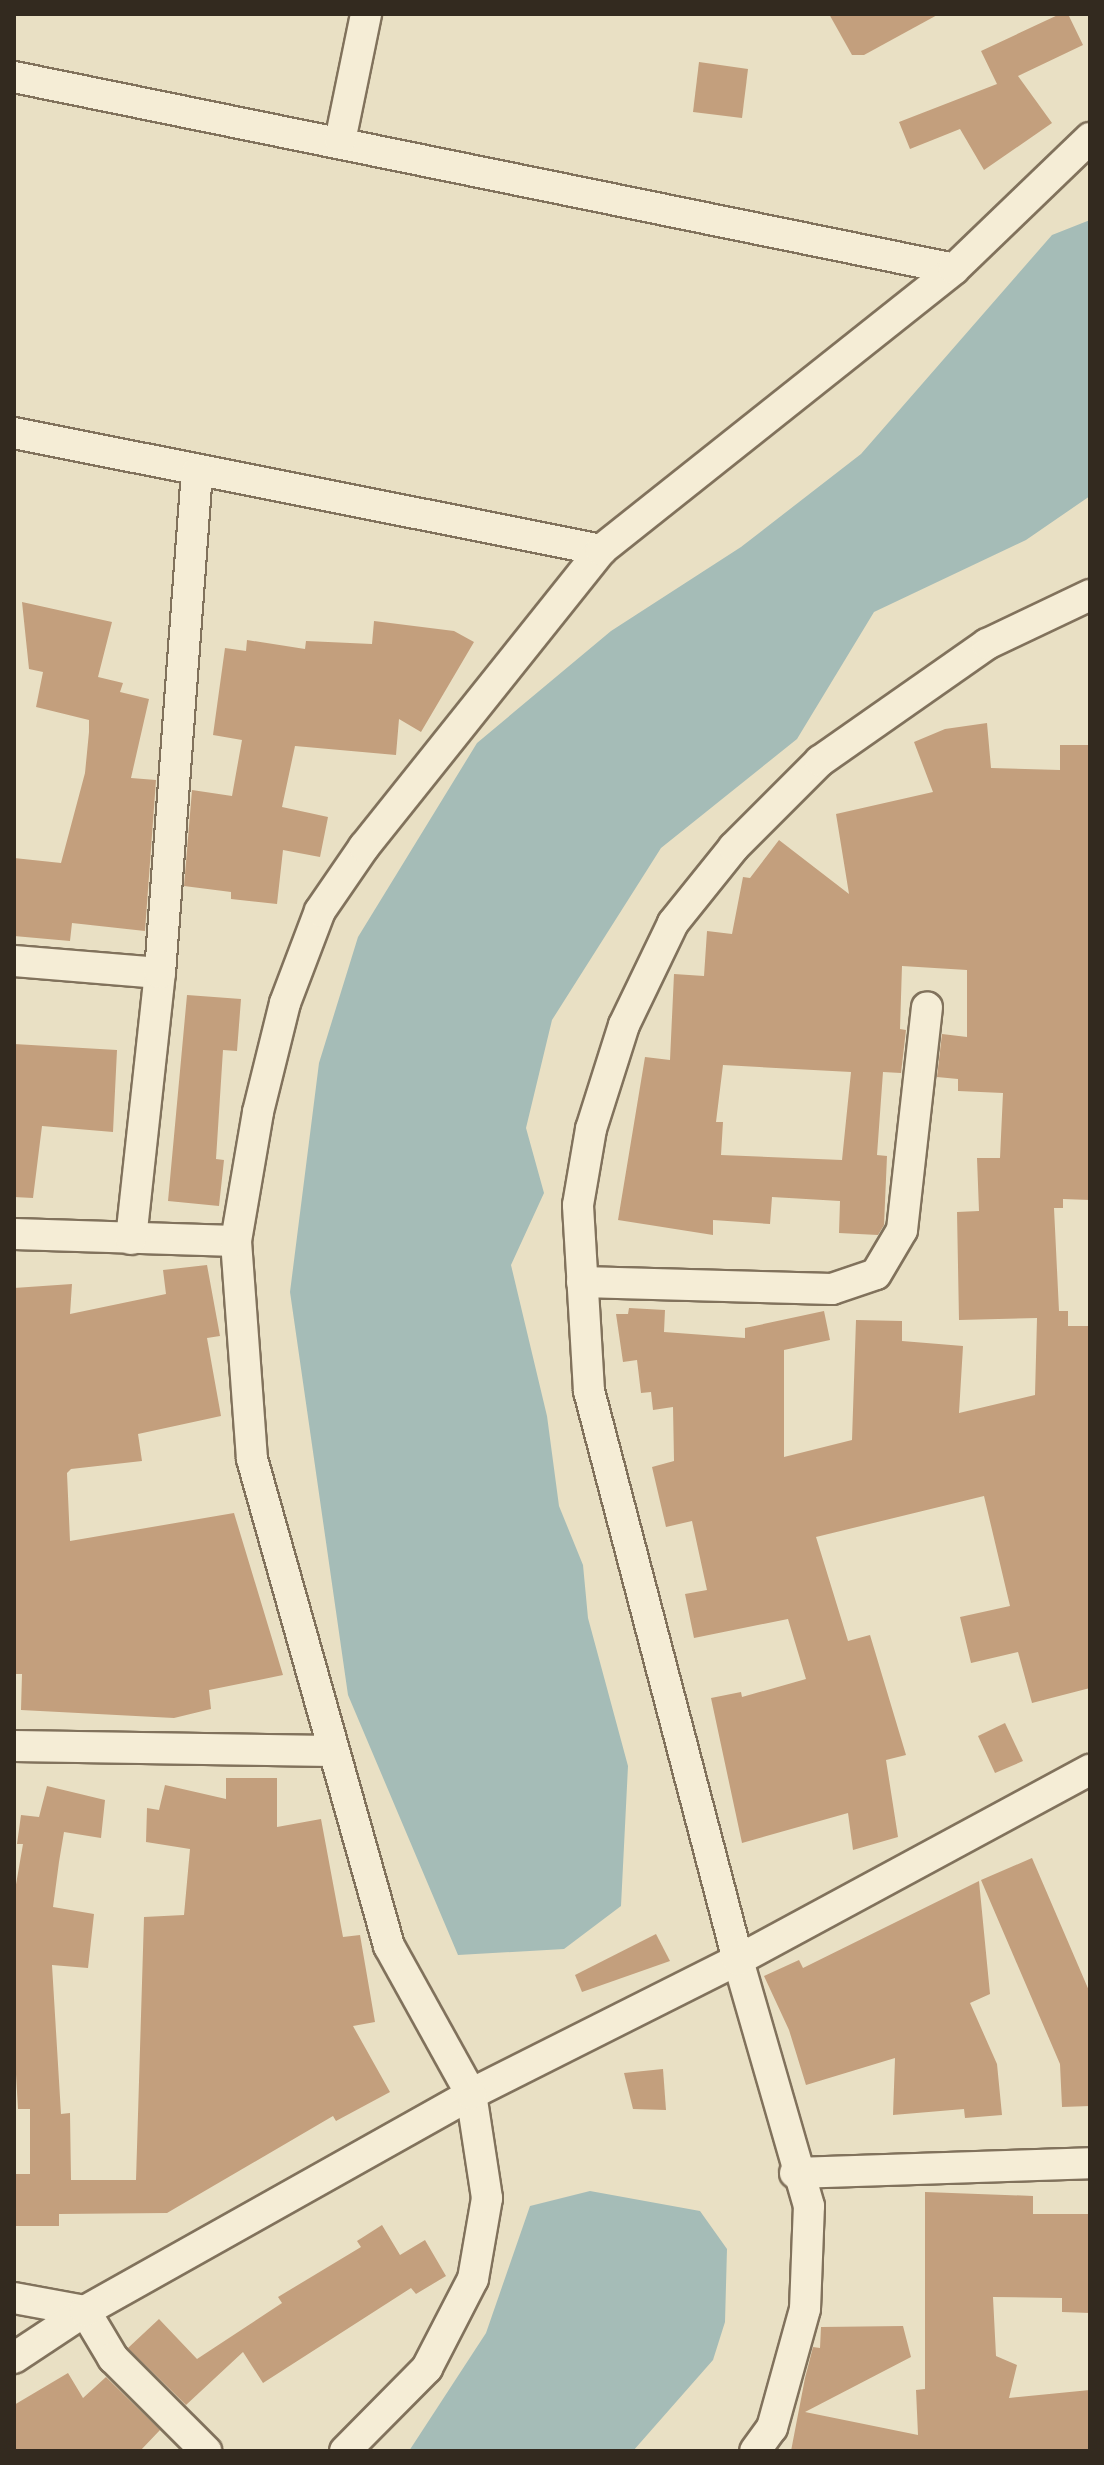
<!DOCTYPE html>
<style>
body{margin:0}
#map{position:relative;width:1104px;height:2465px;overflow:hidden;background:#e9e0c4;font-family:Georgia,serif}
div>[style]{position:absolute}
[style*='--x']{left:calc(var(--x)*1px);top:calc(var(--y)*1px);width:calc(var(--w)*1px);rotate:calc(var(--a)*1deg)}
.water>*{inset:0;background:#a5bcb7}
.building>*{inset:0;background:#c39f7d}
.roads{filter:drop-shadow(2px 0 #81725c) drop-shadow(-2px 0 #81725c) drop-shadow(0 2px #81725c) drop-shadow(0 -2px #81725c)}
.street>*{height:30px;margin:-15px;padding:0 15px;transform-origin:15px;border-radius:15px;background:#f5edd6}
span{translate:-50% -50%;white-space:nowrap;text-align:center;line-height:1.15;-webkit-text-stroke:6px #f1ead2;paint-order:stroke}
.frame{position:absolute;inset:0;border:16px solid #332a1f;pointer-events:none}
</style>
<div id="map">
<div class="water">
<i style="clip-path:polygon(1090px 220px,1090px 496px,1026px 540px,874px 612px,797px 739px,661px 848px,552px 1020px,526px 1128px,544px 1193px,511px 1265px,547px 1416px,559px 1506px,583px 1565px,588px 1618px,628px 1766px,621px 1906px,564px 1949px,458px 1955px,348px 1695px,290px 1292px,319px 1063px,358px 937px,477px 743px,611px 631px,741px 547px,861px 454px,1052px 235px)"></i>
<i style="clip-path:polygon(590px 2191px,700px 2211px,727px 2249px,725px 2322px,713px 2360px,633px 2451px,409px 2451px,486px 2333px,530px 2206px)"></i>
</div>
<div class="building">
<i style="clip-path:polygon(829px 14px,939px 14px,864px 55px,852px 55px)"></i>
<i style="clip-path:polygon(1060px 14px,1068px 14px,1083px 45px,1018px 76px,1052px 123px,984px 170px,960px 129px,910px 149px,899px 122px,997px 84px,981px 51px)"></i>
<i style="clip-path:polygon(699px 62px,748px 69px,742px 118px,693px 112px)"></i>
<i style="clip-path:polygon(22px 602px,112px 622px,98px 677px,123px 683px,120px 692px,149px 699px,131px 778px,156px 780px,145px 931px,72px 923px,70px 941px,14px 936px,14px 858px,61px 863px,85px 773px,89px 732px,89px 720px,36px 707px,43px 672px,29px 669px)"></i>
<i style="clip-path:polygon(374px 621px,454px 631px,474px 642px,421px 732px,399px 719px,396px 755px,295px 746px,282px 807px,328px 817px,320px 857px,283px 850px,277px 904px,231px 899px,231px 892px,184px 886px,192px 790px,232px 796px,242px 740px,213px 735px,225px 648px,246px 651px,247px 640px,305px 649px,306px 641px,372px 644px)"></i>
<i style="clip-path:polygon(evenodd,987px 723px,991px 768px,1060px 770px,1060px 745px,1090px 745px,1090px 1200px,1063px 1199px,1063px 1208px,1054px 1208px,1059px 1311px,1068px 1311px,1068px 1326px,1090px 1326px,1090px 1688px,1032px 1703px,1018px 1652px,971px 1663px,960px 1617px,1010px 1606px,984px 1496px,816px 1537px,848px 1641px,870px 1635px,906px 1755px,886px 1760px,898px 1837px,853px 1850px,848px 1813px,742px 1843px,711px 1698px,741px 1692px,742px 1697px,806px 1679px,788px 1619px,694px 1638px,685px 1594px,707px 1590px,692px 1521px,666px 1527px,652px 1467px,674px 1461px,673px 1407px,653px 1410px,651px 1392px,641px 1393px,637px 1360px,623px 1362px,616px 1314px,628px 1314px,629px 1308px,665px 1310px,664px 1332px,745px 1338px,745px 1328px,824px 1311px,830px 1340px,784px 1350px,784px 1457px,852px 1440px,856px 1320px,902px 1321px,902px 1341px,963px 1346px,959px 1413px,1035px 1395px,1037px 1318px,959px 1320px,957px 1212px,979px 1211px,977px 1158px,1000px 1158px,1003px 1093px,958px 1091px,958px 1079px,937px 1077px,942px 1034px,967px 1037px,967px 970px,902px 966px,900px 1029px,906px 1030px,901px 1073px,883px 1072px,877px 1155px,887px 1156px,884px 1225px,878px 1235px,839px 1233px,840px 1201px,772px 1197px,770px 1224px,713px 1220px,713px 1235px,618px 1220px,645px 1057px,670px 1060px,674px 974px,704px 976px,707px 931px,732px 934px,743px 877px,750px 878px,779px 840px,849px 894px,836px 814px,933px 792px,914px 742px,945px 729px,987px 723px,723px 1065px,851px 1072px,842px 1160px,721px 1155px,723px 1122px,716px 1122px,723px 1065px)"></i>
<i style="clip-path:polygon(187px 995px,241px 999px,237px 1051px,223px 1050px,216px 1159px,224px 1160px,219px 1206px,168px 1201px)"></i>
<i style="clip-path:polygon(14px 1044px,117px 1050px,113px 1132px,42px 1126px,33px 1198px,14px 1197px)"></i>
<i style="clip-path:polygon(207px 1265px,220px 1336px,207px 1338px,221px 1416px,138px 1434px,142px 1461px,71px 1469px,67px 1473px,70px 1541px,234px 1513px,283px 1675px,209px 1690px,211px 1709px,174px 1718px,21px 1710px,22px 1674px,14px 1674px,14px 1288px,72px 1284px,70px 1314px,166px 1294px,163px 1270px)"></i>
<i style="clip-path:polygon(1005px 1723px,1023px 1761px,995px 1773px,978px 1736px)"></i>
<i style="clip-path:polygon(226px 1778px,277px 1778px,277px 1827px,321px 1819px,343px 1937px,360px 1935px,375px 2022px,353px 2026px,390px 2092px,336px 2121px,333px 2116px,167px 2213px,59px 2214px,59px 2226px,14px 2226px,14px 2174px,30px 2174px,30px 2109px,18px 2109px,14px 2040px,14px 1896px,23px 1844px,17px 1844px,21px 1815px,39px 1817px,47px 1786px,105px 1800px,101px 1838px,64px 1832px,59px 1862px,53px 1907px,94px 1914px,88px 1968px,52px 1965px,61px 2114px,70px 2113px,71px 2180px,136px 2180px,144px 1917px,184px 1915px,190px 1849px,146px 1842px,147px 1808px,159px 1810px,165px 1785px,226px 1799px)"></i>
<i style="clip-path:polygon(1032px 1858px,1090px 1993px,1090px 2106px,1062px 2107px,1060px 2064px,981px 1880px)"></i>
<i style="clip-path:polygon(979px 1881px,990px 1994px,970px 2003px,997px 2064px,1002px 2115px,965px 2118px,964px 2109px,893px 2115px,895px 2058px,806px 2085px,789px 2030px,764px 1976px,799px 1960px,803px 1968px)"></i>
<i style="clip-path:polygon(656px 1934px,670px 1961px,582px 1992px,575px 1975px)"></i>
<i style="clip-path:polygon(663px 2069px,666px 2110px,633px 2109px,624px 2073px)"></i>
<i style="clip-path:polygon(925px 2192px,1033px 2196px,1033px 2214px,1090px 2214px,1090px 2313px,1062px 2312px,1062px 2298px,993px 2297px,996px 2356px,1017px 2365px,1009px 2398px,1090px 2390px,1090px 2451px,791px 2451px,805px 2378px,813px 2347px,820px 2348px,821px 2327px,903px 2326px,911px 2357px,805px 2412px,918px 2435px,916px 2390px,925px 2389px)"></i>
<i style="clip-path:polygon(382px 2225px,400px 2255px,425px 2240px,446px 2276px,416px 2294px,411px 2288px,263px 2383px,243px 2352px,186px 2405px,128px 2348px,159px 2319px,197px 2359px,282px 2303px,278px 2297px,361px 2247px,357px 2241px)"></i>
<i style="clip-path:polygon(68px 2373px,83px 2398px,106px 2377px,160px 2430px,140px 2451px,14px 2451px,14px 2405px)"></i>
</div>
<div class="roads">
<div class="street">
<i style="--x:14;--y:77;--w:959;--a:11.54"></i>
<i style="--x:340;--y:141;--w:130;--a:-78.4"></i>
<i style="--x:14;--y:433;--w:599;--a:11.27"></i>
<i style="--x:14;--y:961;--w:146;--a:4.7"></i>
<i style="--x:14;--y:1234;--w:222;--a:1.8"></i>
<i style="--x:131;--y:1239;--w:268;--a:-83.8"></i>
<i style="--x:160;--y:973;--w:502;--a:-85.78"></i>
<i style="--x:582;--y:1282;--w:250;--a:1.6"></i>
<i style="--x:832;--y:1289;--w:46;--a:-18.8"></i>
<i style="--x:876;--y:1274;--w:51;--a:-59.4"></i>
<i style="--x:902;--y:1230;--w:224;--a:-83.6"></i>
<i style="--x:14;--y:1746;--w:317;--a:0.9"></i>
<i style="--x:795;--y:2173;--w:295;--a:-1.9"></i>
<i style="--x:14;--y:2298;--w:72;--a:10.4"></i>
<i style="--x:85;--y:2311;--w:55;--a:59.2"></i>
<i style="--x:113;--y:2358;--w:132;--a:45"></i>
<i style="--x:14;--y:2358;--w:85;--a:-33.5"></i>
<i style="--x:85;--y:2311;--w:443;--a:-29.3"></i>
<i style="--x:471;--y:2094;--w:299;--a:-26.7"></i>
<i style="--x:738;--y:1960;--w:400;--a:-28.4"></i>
<i style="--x:345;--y:2451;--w:117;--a:-45.3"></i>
<i style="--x:427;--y:2368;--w:100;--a:-62.7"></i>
<i style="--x:473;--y:2279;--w:82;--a:-80.2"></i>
<i style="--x:487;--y:2198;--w:105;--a:-98.7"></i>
<i style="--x:471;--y:2094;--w:169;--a:-119"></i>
<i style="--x:389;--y:1946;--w:506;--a:-105.71"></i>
<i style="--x:252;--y:1459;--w:219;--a:-94.2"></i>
<i style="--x:236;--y:1241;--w:131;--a:-80.3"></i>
<i style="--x:258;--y:1112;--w:112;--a:-76.1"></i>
<i style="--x:285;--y:1003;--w:98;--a:-69.2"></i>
<i style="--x:320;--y:911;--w:78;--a:-55.5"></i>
<i style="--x:364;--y:847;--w:380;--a:-51.4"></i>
<i style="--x:601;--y:550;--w:451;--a:-38.5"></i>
<i style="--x:954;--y:269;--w:189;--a:-43.9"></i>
<i style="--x:755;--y:2451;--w:29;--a:-54"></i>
<i style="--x:772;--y:2428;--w:123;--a:-74.5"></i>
<i style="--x:805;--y:2309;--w:103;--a:-87.8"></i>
<i style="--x:809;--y:2206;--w:256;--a:-106.1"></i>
<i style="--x:738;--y:1960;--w:588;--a:-104.67"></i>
<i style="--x:589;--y:1391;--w:186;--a:-93.4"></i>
<i style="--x:578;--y:1205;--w:77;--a:-80.3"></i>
<i style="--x:591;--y:1129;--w:109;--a:-72.4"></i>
<i style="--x:624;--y:1025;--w:113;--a:-64.3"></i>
<i style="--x:673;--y:923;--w:97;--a:-51.2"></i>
<i style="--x:734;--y:847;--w:122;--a:-45"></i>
<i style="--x:820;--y:761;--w:204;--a:-35"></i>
<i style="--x:987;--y:644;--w:114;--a:-25.4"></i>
</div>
</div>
<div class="frame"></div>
</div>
